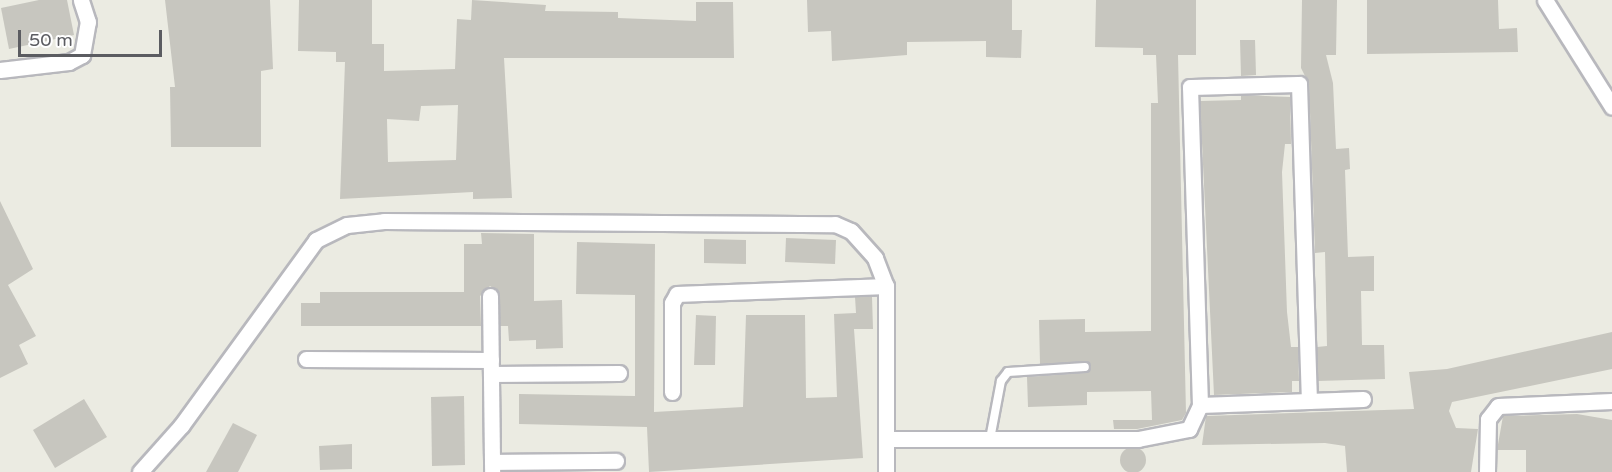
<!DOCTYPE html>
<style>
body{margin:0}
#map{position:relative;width:1612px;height:472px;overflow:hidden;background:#ebebe2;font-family:"Varela Round",sans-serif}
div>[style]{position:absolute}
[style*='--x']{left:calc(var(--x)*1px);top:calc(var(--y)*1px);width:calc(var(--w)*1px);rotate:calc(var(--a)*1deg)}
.building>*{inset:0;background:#c7c6bf}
.round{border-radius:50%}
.roads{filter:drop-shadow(2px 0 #b8b8bd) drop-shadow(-2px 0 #b8b8bd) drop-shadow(0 2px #b8b8bd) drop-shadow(0 -2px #b8b8bd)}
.service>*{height:8px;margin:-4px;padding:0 4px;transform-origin:4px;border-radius:4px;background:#fff}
.minor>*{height:15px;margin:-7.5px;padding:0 7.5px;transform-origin:7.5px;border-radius:7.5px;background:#fff}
span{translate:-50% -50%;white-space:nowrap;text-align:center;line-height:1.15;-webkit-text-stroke:6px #fff;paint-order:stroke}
.scale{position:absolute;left:18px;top:30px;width:144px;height:27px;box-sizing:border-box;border:3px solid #5b5c61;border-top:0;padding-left:8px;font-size:18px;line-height:21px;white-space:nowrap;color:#5b5c61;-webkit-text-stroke:4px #fff;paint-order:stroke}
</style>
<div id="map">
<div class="building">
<i style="clip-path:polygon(39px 0,67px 0,74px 35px,9px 49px,1px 8px)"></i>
<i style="clip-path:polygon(165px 0,270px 0,273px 69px,261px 71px,261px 147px,171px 147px,170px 87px,175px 87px)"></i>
<i style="clip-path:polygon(evenodd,299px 0,372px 0,372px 44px,384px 44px,384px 71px,455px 69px,457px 19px,471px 20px,472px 0,546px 5px,545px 11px,618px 12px,618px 18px,696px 21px,696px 2px,733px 2px,734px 58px,504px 58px,512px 198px,473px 199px,473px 192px,340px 199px,345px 62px,336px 62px,336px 52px,298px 51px,299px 0,458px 105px,456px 160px,388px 162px,387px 119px,419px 121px,421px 106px,458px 105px)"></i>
<i style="clip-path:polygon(807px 0,1012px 0,1012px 30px,1022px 30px,1021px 58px,986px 57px,986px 41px,907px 42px,907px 55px,832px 61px,831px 31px,808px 32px)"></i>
<i style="clip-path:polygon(1096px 0,1196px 0,1196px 55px,1178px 55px,1186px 413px,1182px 420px,1137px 429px,1114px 429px,1113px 420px,1152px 420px,1151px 391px,1087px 392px,1087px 405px,1028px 407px,1027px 377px,1085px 373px,1091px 367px,1085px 361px,1040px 364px,1039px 320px,1085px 319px,1085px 332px,1151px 331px,1151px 103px,1158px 103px,1156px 55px,1143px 55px,1143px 48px,1095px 47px)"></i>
<i style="clip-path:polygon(1302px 0,1337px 0,1336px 55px,1326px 55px,1333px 83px,1336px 149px,1349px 148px,1350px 169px,1345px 170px,1348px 257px,1374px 256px,1374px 291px,1361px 291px,1362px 345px,1384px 345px,1385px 379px,1318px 381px,1317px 347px,1327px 346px,1325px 252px,1315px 253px,1309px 84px,1301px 68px)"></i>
<i style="clip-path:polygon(1367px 0,1498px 0,1499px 29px,1517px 28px,1518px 52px,1367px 54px)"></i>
<i style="clip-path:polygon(1240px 40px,1255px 40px,1256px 75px,1241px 76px)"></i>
<i style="clip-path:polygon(1241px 95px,1290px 97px,1291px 144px,1285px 144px,1282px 172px,1287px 312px,1291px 347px,1298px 347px,1299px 381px,1292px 381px,1292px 392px,1214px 395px,1200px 101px,1241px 100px)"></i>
<i style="clip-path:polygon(0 201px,33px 269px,8px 285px,36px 336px,19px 345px,28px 364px,0 378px)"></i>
<i style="clip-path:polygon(481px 233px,534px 234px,534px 301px,562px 300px,563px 348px,536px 349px,536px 340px,509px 341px,508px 326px,500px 326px,499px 292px,490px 286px,480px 296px,481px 326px,301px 326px,301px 303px,320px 303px,320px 292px,464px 292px,464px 244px,482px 244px)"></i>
<i style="clip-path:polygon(786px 238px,836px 240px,835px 264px,785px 262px)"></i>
<i style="clip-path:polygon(704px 239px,746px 240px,746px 264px,704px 263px)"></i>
<i style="clip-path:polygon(577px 242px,655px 244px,654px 412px,743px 407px,746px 315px,805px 315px,806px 398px,837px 397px,834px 314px,856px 313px,855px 297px,872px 297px,873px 329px,854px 329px,863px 458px,649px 472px,647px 427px,519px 424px,519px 394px,635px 396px,635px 295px,576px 294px)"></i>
<i style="clip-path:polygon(696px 315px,716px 316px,715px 365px,694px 365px)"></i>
<i style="clip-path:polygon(1612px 332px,1612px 369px,1452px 402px,1449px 411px,1456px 428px,1478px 429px,1471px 472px,1347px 472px,1345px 446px,1325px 443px,1202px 445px,1206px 416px,1414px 409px,1409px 372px,1447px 369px)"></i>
<i style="clip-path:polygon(464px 396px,465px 465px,432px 466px,431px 397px)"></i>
<i style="clip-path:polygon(84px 399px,107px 437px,55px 468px,33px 430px)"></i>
<i style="clip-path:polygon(1577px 414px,1612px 420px,1612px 472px,1526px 472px,1526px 450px,1497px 450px,1503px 416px)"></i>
<i style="clip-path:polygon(233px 423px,257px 435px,238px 472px,206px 472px)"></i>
<i style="clip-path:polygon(352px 444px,352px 469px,320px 470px,319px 446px)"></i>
<i class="round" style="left:1120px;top:447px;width:26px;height:26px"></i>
</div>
<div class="roads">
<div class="service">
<i style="--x:990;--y:439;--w:59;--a:-79.3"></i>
<i style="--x:1001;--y:381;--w:11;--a:-52"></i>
<i style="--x:1008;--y:372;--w:77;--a:-3.7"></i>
</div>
<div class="minor">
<i style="--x:1545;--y:0;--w:126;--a:57.9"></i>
<i style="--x:0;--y:70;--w:69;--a:-6.6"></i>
<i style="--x:69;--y:62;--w:15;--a:-28"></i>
<i style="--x:82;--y:55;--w:34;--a:-80"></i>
<i style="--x:88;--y:22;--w:23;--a:-108"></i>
<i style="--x:1299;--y:84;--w:317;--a:88.2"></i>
<i style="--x:1309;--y:401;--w:109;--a:177.9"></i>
<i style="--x:1200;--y:405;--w:318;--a:-91.8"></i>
<i style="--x:1190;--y:87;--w:109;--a:-1.6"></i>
<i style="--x:490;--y:296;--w:176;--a:89.3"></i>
<i style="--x:306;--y:359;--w:185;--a:0.3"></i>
<i style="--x:491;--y:374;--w:128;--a:-0.4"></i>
<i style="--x:672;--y:392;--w:89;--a:-90"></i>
<i style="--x:672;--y:303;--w:10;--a:-61"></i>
<i style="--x:677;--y:294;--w:209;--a:-2.2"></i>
<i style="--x:1309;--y:401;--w:54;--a:-2.1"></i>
<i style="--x:887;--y:439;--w:251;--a:0"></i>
<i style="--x:1138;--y:439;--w:52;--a:-11.1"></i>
<i style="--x:1189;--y:429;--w:26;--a:-65"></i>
<i style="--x:492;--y:462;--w:124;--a:-0.5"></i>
<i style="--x:140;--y:472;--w:62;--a:-48.3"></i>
<i style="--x:181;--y:426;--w:230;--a:-54"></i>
<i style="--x:316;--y:240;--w:34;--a:-26"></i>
<i style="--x:347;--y:225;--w:37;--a:-6"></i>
<i style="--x:384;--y:221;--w:451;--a:0.4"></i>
<i style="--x:835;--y:224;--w:17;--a:24"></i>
<i style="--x:851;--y:231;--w:36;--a:48"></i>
<i style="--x:875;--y:258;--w:30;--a:69"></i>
<i style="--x:886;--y:286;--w:186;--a:90"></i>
<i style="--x:1487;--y:472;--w:53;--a:-88.9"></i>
<i style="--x:1488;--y:419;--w:16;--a:-52"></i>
<i style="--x:1498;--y:406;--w:114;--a:-2.5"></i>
</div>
</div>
<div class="scale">50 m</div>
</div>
